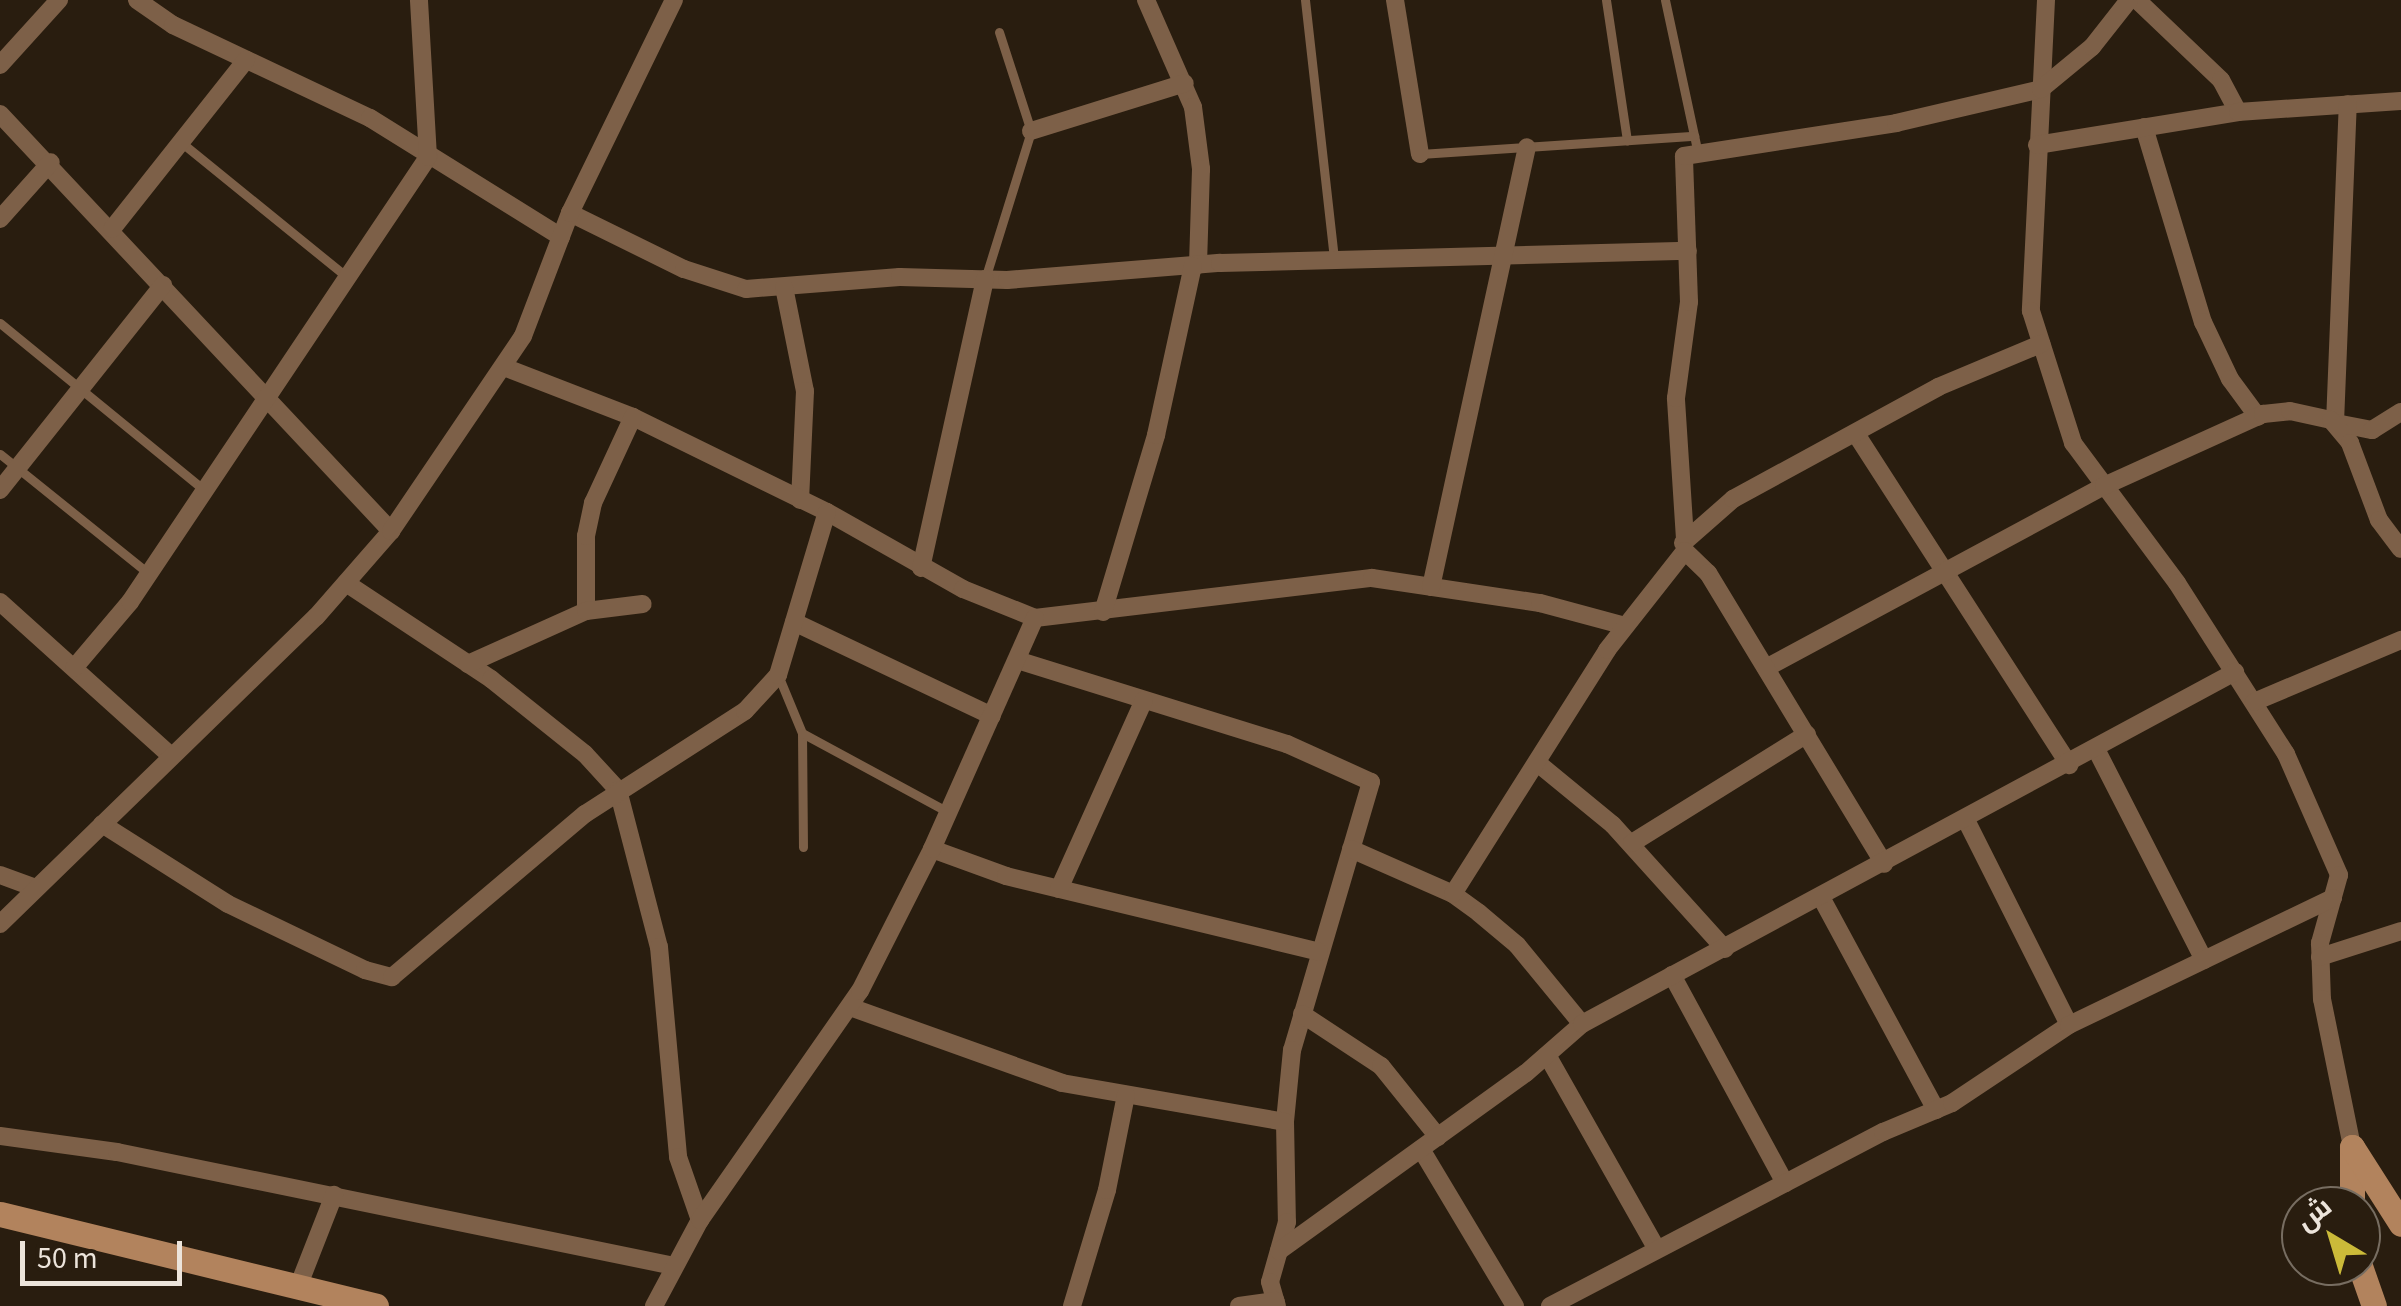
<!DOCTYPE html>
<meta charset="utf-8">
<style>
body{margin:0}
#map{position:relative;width:2401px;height:1306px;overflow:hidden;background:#291d0f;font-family:"Source Sans 3",Cairo,sans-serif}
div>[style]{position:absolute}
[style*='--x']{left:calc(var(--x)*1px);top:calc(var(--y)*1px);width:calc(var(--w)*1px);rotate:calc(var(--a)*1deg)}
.lane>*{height:9px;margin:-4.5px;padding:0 4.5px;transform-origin:4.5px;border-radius:4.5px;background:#7d6048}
.street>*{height:18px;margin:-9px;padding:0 9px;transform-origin:9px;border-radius:9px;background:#7d6048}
.secondary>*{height:25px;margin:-12.5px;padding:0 12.5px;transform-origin:12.5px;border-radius:12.5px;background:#b2835d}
span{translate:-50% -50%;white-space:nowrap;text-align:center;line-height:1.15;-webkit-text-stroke:10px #291d0f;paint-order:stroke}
.north{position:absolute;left:2281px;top:1186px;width:100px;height:100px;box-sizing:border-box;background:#291d0f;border:2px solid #776d61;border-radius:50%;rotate:322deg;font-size:28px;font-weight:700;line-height:40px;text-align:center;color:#ece4db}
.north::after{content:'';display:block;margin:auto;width:35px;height:45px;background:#cbba39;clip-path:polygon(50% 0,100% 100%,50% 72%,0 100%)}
.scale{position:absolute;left:20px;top:1241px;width:162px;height:45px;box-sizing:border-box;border:5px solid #ece4db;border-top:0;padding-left:12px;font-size:30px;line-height:35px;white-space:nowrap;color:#ece4db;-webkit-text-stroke:8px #291d0f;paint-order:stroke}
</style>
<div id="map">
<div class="lane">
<i style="--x:1305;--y:0;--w:261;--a:83.6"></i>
<i style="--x:1606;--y:0;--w:142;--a:81.5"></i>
<i style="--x:1665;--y:0;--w:157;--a:77.9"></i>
<i style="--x:182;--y:143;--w:213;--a:39.1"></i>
<i style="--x:1420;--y:154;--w:275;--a:-3.8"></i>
<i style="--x:985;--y:279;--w:155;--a:-72.7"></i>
<i style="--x:1031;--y:131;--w:104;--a:-107.9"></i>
<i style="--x:0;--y:323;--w:265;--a:39.3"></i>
<i style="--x:0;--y:454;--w:191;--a:38.8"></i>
<i style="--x:778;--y:675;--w:63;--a:67.5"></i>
<i style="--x:802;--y:733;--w:114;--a:89.5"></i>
<i style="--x:802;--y:733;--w:166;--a:28.4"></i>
</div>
<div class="street">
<i style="--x:137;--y:0;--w:44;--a:34.8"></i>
<i style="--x:173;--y:25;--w:218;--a:25.3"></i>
<i style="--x:370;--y:118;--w:225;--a:31.9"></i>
<i style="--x:1146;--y:0;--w:117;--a:66.3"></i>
<i style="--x:1193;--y:107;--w:63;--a:82.6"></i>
<i style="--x:1201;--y:169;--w:96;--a:91.8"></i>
<i style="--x:1395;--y:0;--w:156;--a:80.8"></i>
<i style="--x:2046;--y:0;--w:311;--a:92.8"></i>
<i style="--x:2031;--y:311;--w:139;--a:72.3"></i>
<i style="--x:2073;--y:443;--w:174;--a:53.4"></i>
<i style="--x:2177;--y:583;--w:203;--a:57.5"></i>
<i style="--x:2286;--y:754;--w:132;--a:66.3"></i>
<i style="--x:2339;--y:875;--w:71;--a:105.6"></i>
<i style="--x:2320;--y:943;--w:56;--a:88"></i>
<i style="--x:2322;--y:999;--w:151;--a:78.5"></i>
<i style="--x:2137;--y:0;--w:116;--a:43.6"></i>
<i style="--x:2221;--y:80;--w:36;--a:62"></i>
<i style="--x:0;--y:65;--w:88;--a:-47.8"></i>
<i style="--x:0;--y:114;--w:572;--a:46.84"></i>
<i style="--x:2144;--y:127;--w:204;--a:73.2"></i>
<i style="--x:2203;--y:322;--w:63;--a:64.7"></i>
<i style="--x:2230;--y:379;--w:47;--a:53.6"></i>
<i style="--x:1031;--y:131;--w:161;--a:-17.3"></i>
<i style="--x:2037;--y:145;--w:204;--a:-9.3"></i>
<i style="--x:2238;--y:112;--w:163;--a:-3.9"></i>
<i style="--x:570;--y:213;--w:127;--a:26.2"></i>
<i style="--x:684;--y:269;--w:65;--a:17.9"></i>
<i style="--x:746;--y:289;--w:154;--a:-4.5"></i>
<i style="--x:900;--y:277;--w:107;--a:1.6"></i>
<i style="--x:1007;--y:280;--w:214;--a:-4.6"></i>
<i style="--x:1220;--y:263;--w:468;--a:-1.5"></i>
<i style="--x:0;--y:219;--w:76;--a:-48.2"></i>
<i style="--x:112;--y:229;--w:216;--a:-51.6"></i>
<i style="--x:784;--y:287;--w:106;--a:78.6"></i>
<i style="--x:805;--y:391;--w:109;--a:92.6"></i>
<i style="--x:504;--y:367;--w:138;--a:21.2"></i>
<i style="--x:633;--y:417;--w:216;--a:26.1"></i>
<i style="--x:827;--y:512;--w:156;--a:29.5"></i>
<i style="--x:963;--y:589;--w:78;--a:21.9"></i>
<i style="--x:1035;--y:618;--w:339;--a:-6.8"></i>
<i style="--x:1372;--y:578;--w:170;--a:8.5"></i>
<i style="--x:1540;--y:603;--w:88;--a:15.1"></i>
<i style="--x:2335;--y:423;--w:319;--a:-87.7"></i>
<i style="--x:2336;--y:423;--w:37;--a:11"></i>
<i style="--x:2372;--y:430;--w:34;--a:-32"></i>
<i style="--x:1856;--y:434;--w:394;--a:57.2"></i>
<i style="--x:0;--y:490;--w:262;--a:-51.5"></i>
<i style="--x:1685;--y:539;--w:141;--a:-93.7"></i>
<i style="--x:1676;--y:398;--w:97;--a:-82.3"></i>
<i style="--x:1689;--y:302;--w:146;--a:-92"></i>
<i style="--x:1684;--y:156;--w:215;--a:-8.8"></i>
<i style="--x:1896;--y:123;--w:149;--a:-13.2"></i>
<i style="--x:2041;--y:89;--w:66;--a:-39.5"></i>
<i style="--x:2092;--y:47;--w:60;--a:-51.8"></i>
<i style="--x:1683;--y:543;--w:67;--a:-41.3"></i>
<i style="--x:1733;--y:499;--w:234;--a:-28.6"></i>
<i style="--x:1938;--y:387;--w:112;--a:-22.7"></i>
<i style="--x:921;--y:568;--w:296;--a:-77.5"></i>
<i style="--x:346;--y:583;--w:174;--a:33.5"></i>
<i style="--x:491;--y:679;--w:120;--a:38.6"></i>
<i style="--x:585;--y:754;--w:49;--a:47.5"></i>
<i style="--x:618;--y:790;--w:162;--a:75.4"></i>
<i style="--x:659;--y:947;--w:211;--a:84.8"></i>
<i style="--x:678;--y:1157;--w:67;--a:70.8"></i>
<i style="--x:1431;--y:587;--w:450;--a:-77.7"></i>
<i style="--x:0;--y:602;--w:229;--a:42"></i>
<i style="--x:586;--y:611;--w:75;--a:-90"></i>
<i style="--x:586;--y:536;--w:34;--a:-78"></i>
<i style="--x:593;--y:503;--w:95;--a:-65.1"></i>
<i style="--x:1103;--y:612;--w:185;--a:-73.3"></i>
<i style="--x:1156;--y:435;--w:173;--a:-77.7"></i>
<i style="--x:794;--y:622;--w:219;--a:25.4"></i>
<i style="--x:1017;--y:660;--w:283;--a:17.3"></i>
<i style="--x:1287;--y:744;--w:92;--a:24.3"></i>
<i style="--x:1371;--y:782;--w:279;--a:106.4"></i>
<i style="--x:1292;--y:1050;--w:72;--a:95.6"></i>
<i style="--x:1285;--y:1122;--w:100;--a:88.9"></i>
<i style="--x:1287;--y:1222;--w:62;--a:105.8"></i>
<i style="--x:1270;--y:1282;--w:25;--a:74"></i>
<i style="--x:468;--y:664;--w:129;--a:-24.2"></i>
<i style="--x:586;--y:611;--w:57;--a:-7"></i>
<i style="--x:74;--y:668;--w:87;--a:-49.7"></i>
<i style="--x:130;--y:602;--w:536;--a:-56.19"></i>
<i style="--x:428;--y:157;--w:157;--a:-93.3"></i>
<i style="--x:1766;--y:668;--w:384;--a:-28.3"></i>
<i style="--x:2104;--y:486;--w:175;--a:-24.4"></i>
<i style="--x:2263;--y:414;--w:27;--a:-6"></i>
<i style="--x:2290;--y:411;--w:42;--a:12.4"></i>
<i style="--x:2331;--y:420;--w:30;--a:50"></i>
<i style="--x:2350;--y:443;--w:82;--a:69.4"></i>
<i style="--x:2379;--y:520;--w:36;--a:53"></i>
<i style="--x:2254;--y:702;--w:160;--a:-22.9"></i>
<i style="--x:2096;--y:749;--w:237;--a:62.9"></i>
<i style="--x:1540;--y:765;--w:94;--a:39.4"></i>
<i style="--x:1613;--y:825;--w:167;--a:47.9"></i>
<i style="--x:1966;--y:820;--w:229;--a:63.3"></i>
<i style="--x:102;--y:824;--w:149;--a:32.4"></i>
<i style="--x:228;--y:904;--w:152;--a:25.7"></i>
<i style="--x:365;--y:970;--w:28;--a:15"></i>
<i style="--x:392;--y:977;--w:253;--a:-40.2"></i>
<i style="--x:585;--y:814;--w:190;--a:-32.8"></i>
<i style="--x:745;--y:711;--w:49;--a:-47.5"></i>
<i style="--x:778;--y:675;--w:170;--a:-73.3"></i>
<i style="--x:1632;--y:843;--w:206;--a:-31.9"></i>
<i style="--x:932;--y:849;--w:79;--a:20"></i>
<i style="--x:1006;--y:876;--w:322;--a:13.6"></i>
<i style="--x:1351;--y:849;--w:111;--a:23.8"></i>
<i style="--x:1453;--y:894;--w:32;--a:36"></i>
<i style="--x:1479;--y:913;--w:50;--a:40.1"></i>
<i style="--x:1517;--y:945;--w:102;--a:50.6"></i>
<i style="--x:0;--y:875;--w:35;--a:20"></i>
<i style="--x:1059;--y:889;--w:207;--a:-65.8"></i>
<i style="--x:1453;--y:894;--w:289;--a:-57.7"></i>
<i style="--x:1607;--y:650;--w:126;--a:-51.8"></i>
<i style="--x:1685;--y:551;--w:32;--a:44"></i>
<i style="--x:1708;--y:573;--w:340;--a:58.8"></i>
<i style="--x:1822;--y:899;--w:240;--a:61.6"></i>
<i style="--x:0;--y:924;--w:441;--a:-44.2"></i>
<i style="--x:316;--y:617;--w:114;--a:-48.9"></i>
<i style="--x:391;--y:531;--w:235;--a:-55.9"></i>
<i style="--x:523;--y:336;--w:132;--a:-69.1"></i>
<i style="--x:570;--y:213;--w:237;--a:-64"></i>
<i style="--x:2320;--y:957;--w:85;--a:-17.8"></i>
<i style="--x:1672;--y:975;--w:237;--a:61.5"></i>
<i style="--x:850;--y:1007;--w:225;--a:19.7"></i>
<i style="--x:1062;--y:1083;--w:226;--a:9.9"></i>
<i style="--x:1302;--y:1014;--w:95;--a:33.4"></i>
<i style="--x:1381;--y:1066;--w:91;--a:51.2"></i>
<i style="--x:1547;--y:1055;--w:222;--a:60.5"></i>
<i style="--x:0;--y:1136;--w:118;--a:7.8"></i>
<i style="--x:117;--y:1152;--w:569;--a:11.57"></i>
<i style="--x:1421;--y:1149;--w:183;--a:59.1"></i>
<i style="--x:1279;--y:1251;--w:304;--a:-35.8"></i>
<i style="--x:1526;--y:1073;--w:74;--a:-41.2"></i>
<i style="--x:1582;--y:1024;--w:742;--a:-28.33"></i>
<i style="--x:298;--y:1287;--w:99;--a:-68.6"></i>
<i style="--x:654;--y:1306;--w:98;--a:-61.9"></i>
<i style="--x:700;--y:1220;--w:279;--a:-55.1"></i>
<i style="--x:860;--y:991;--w:159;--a:-63.1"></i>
<i style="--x:932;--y:849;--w:253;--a:-66"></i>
<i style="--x:1072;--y:1306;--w:121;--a:-73.2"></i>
<i style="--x:1107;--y:1190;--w:97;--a:-78.7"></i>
<i style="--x:1239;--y:1306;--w:37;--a:-8"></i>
<i style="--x:1550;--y:1306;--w:376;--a:-27.6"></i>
<i style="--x:1883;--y:1132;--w:75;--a:-22.8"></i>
<i style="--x:1952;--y:1103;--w:141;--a:-33.7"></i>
<i style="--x:2069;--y:1025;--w:293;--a:-25.7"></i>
</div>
<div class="secondary">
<i style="--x:2352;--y:1206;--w:59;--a:-90"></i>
<i style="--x:2352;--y:1147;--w:91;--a:57.5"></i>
<i style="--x:0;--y:1214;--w:387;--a:13.7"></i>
<i style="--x:2360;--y:1266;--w:42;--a:70.7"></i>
</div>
<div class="north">ش</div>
<div class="scale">50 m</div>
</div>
